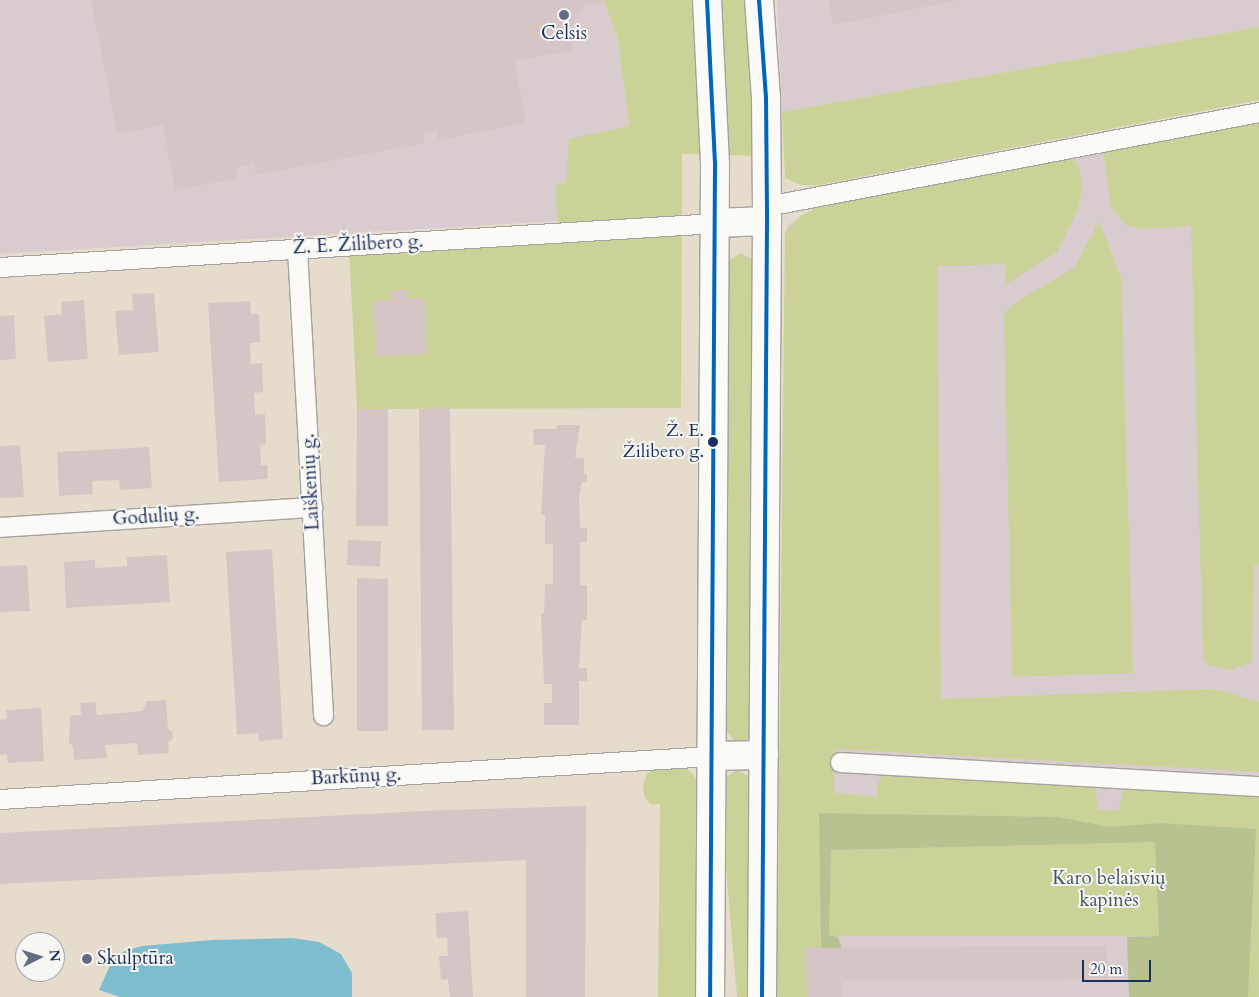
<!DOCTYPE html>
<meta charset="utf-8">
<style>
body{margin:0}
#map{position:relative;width:1259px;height:997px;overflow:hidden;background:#e6dccc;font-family:Cardo,serif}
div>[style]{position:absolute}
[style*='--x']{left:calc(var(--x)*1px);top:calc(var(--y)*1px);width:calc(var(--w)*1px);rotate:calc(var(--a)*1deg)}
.industrial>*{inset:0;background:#d9cccf}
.green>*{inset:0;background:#cbd298}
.forest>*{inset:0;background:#b7c291}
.water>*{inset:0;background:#7ebdce}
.building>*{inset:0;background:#d6c5c5}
.roads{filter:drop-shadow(1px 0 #a5a19e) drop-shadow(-1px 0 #a5a19e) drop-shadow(0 1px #a5a19e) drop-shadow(0 -1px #a5a19e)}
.minor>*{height:19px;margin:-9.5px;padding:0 9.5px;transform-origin:9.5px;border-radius:9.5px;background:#fbfaf7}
.primary>*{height:28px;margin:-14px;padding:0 14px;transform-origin:14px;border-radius:14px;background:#fbfaf7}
.bus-1>*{height:4px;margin:-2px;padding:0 2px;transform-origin:2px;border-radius:2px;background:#0065bd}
.dots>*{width:14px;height:14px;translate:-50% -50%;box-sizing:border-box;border:2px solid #f6f6f2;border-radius:50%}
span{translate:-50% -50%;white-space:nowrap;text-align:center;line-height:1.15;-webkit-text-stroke:4px #f6f6f2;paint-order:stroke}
.bus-label{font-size:18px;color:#1b2f5e}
.right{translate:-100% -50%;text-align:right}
.poi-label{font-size:19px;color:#1b2f5e}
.left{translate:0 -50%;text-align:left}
.street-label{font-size:19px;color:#1b2f5e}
.park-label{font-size:19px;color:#425662}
.north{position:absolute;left:15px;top:932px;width:50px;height:50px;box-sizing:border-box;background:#f6f6f2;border:1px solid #9ea6b7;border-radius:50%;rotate:85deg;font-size:14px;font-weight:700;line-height:20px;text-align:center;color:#1b2f5e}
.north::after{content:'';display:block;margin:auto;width:18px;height:22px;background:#626c84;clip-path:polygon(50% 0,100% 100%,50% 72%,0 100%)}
.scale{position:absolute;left:1082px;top:960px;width:69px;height:22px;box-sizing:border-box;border:2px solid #1b2f5e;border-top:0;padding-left:6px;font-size:15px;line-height:18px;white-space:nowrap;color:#1b2f5e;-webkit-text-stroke:4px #f6f6f2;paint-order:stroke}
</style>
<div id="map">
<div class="industrial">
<i style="clip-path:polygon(0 0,604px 0,618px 41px,629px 126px,566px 183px,555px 185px,558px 221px,0 254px)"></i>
<i style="clip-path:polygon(777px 0,1259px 0,1259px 27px,782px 112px)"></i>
<i style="clip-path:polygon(1259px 122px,1259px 997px,777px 997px,785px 233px,789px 224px,816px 208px)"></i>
</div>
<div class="green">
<i style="clip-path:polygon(604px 0,692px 0,702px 154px,682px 154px,681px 408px,357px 409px,349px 246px,558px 234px,555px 184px,566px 183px,569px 139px,629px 126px,618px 41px)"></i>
<i style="clip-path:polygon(719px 0,746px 0,754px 156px,728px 155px)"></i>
<i style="clip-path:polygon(1259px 27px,1259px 100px,819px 185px,801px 185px,785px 178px,782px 112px)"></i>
<i style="clip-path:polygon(1259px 122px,1259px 564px,1254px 565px,1252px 662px,1231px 670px,1210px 666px,1203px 659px,1191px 226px,1142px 229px,1126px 225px,1111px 207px,1103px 153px)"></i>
<i style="clip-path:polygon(1071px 154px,1079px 167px,1082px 185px,1079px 207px,1057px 252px,1006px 284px,1006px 264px,937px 266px,941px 699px,1206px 689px,1223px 691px,1259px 702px,1259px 772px,835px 749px,834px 793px,878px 797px,878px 783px,883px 774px,1095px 784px,1098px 810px,1118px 811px,1123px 789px,1259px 796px,1259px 997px,1248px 997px,1256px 829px,1160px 823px,1110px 827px,1058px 817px,819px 813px,821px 948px,806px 948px,807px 997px,777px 997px,785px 233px,800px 216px,816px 208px)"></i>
<i style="clip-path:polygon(1099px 221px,1121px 278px,1133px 673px,1012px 677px,1004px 313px,1015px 303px,1075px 267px)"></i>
<i style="clip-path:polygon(741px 253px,755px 261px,751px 734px,745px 742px,737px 743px,727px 732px,726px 714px,728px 261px)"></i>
<i style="clip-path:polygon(679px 765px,691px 772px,697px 780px,698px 793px,697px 997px,658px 997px,660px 804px,650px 804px,644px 796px,643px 784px,647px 774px,656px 767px)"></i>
<i style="clip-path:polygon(737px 770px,748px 776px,752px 786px,749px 997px,737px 997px,725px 857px,726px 777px)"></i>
<i style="clip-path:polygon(1156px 842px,1159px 936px,829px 936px,831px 850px)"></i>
</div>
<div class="forest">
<i style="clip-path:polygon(819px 813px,1058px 817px,1110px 827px,1160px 823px,1256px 829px,1248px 997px,1129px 997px,1127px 937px,1159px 936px,1155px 842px,831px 850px,829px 935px,838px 937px,842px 948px,821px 948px)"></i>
</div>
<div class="water">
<i style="clip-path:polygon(292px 938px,319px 942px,341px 954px,352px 973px,352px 997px,120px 997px,99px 990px,112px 961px,125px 951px,142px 946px,212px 940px)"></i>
</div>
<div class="building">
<i style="clip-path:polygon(91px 0,604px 0,605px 2px,585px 5px,570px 29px,573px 50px,515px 61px,526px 123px,438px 140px,437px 130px,423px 133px,424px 143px,256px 175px,254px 163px,236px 167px,238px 178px,175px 190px,163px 125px,117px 134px)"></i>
<i style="clip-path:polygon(828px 0,955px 0,955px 1px,833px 25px)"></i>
<i style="clip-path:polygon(408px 290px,408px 299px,424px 298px,427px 354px,376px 356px,373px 301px,392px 300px,391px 291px)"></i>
<i style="clip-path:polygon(154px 293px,159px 352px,119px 355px,115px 311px,133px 310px,132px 294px)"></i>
<i style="clip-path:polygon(84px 300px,88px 359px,48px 362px,44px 316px,62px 314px,61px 302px)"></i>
<i style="clip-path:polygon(250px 301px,251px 314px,259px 314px,260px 342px,250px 343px,251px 364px,262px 363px,263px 392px,254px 393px,255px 415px,265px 414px,266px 444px,260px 445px,261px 465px,267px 465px,268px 479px,219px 482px,208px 303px)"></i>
<i style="clip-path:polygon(14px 315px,16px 359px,0 360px,0 316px)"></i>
<i style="clip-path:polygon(450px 408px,454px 730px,422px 730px,419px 409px)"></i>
<i style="clip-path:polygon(357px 409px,388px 409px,388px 526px,356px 526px)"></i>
<i style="clip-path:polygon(556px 425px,580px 425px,575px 458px,584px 458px,584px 474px,587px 474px,587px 482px,582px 482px,579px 496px,580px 528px,587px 528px,587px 542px,580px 542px,580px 585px,587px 585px,587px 620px,582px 620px,579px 668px,587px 668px,587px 681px,579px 681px,579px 725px,544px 725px,544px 703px,552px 703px,552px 684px,544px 684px,541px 613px,544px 613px,545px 584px,553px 584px,553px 544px,545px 544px,545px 515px,541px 515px,545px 445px,534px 445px,533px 429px,557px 429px)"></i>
<i style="clip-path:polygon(20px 445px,24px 497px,0 498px,0 446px)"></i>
<i style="clip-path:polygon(149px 447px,152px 488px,120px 490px,119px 480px,92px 481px,93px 494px,59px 496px,57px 452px)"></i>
<i style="clip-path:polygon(348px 540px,381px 541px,380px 567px,347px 565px)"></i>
<i style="clip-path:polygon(272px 549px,283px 739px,259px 741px,258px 733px,237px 735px,226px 552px)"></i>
<i style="clip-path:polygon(167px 555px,170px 602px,66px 608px,64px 562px,95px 560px,95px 568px,114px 567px,127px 566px,127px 557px)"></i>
<i style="clip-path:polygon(27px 565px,30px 611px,0 612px,0 566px)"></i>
<i style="clip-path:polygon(357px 578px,388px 579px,388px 731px,357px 731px)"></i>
<i style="clip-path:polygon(166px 700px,168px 729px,172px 732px,173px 739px,168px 742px,169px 753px,138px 755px,137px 743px,105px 745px,107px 758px,74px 760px,73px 746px,69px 743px,70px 716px,81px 715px,80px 703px,95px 702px,97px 715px,142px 711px,147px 701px)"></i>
<i style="clip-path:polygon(41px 708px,44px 761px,8px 763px,7px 754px,0 755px,0 720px,7px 719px,6px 710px)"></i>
<i style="clip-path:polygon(586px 806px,585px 997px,526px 997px,526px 860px,0 884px,0 833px,444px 810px)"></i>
<i style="clip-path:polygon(468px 911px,473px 997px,450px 997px,448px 979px,441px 980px,439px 956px,448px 956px,447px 938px,437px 938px,435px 913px)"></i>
<i style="clip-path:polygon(1107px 946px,1107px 979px,842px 981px,842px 997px,807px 997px,806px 948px)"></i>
</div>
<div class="roads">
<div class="minor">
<i style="--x:767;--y:206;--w:501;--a:-10.82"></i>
<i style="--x:297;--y:249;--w:467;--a:86.8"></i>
<i style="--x:0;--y:267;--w:716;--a:-3.52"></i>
<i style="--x:0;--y:527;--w:313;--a:-3.7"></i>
<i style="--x:840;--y:762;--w:420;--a:3.3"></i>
<i style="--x:0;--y:799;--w:713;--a:-3.46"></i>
</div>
<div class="primary">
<i style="--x:707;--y:0;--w:166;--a:87.2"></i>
<i style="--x:715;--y:166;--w:831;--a:90.34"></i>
<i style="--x:759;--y:0;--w:97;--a:85.9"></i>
<i style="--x:766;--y:97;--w:124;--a:89.5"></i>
<i style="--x:767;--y:221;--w:776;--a:90.37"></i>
<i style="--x:715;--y:223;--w:52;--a:-2.2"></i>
<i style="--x:712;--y:756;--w:52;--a:-1.1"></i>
</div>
</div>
<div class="bus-1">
<i style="--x:707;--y:0;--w:166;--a:87.2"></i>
<i style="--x:715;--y:166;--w:831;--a:90.34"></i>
<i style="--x:759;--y:0;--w:97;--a:85.9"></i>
<i style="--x:766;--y:97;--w:124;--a:89.5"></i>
<i style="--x:767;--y:221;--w:776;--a:90.37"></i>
</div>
<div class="dots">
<i style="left:564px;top:15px;background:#626c84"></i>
<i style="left:713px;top:442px;background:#1b2f5e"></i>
<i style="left:87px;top:959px;background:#626c84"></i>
</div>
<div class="bus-label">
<span class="right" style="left:704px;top:442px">Ž. E.<br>Žilibero g.</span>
</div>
<div class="poi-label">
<span style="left:564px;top:34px">Celsis</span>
<span class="left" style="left:97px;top:959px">Skulptūra</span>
</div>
<div class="street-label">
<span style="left:358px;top:245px;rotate:-3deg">Ž. E. Žilibero g.</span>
<span style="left:311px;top:482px;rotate:-93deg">Laiškenių g.</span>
<span style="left:156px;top:517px;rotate:-4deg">Godulių g.</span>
<span style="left:356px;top:777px;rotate:-3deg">Barkūnų g.</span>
</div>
<div class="park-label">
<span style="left:1109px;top:890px">Karo belaisvių<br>kapinės</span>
</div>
<div class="north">N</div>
<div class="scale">20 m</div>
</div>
